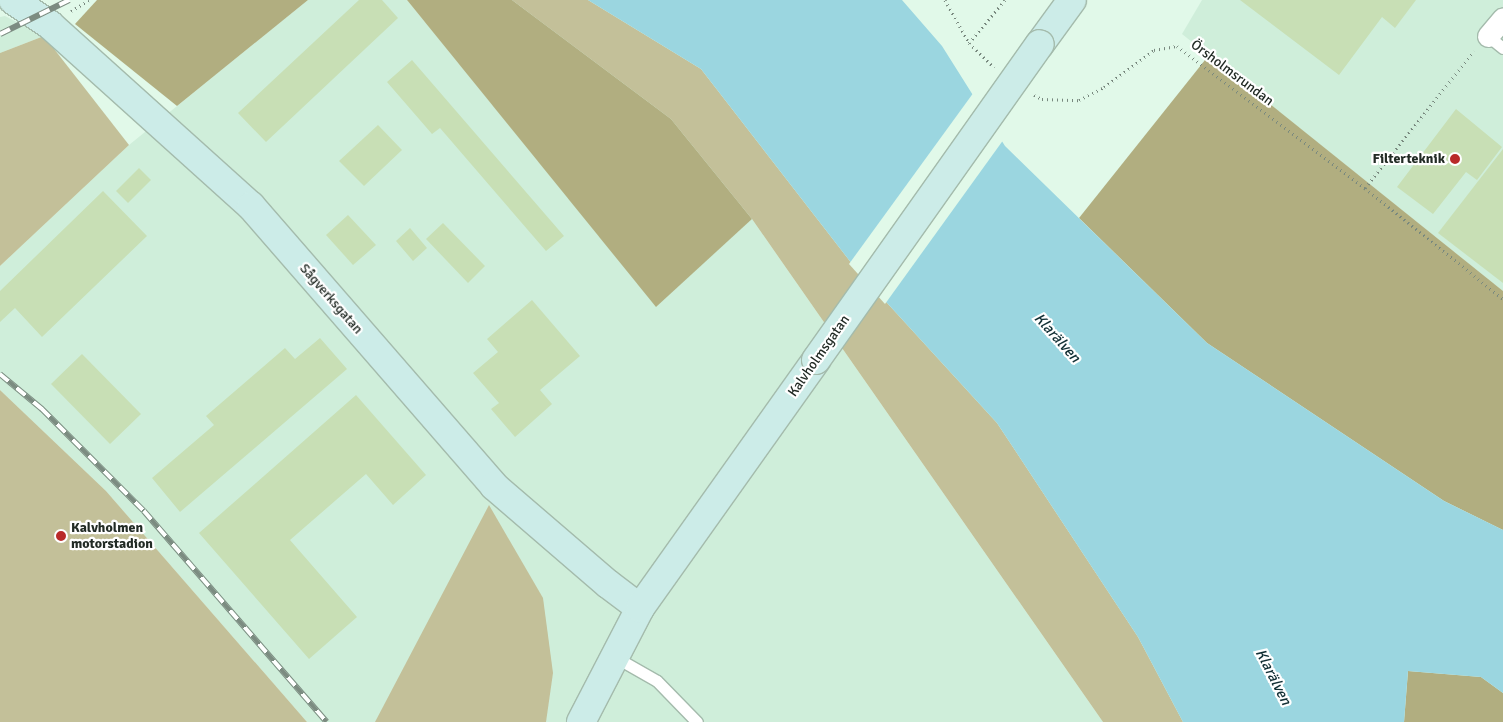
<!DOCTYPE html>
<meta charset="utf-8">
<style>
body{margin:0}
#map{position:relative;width:1503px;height:722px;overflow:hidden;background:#e1f9e9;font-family:Signika,sans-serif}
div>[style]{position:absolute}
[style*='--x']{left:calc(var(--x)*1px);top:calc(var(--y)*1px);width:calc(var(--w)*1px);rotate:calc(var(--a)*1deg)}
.built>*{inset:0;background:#cfeeda}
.green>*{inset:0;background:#c3c099}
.forest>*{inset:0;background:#b1ae80}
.water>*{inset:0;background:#9bd6e0}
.pier>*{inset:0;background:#e1f9e9}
.building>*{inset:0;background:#c8dfb5}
.path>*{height:3px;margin-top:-1.5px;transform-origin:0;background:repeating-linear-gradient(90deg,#78887e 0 1px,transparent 0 5px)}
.roads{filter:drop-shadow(1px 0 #a4bbac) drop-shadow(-1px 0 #a4bbac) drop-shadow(0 1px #a4bbac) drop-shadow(0 -1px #a4bbac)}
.lane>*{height:11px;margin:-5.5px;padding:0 5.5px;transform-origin:5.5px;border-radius:5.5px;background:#fff}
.street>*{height:21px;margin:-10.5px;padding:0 10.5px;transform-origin:10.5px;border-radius:10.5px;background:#fff}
.secondary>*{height:28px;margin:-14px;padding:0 14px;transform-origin:14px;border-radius:14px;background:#ccece8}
.rail>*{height:5.5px;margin-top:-2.75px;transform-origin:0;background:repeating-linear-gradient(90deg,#fff 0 11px,#7c8c81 0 22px);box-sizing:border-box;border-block:1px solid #7c8c81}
.bridges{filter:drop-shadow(1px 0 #a4bbac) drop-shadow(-1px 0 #a4bbac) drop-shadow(0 1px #a4bbac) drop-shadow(0 -1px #a4bbac)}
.secondary-bridge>*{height:28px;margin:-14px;padding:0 14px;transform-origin:14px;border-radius:14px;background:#ccece8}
.dots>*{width:14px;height:14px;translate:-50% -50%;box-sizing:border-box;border:2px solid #fff;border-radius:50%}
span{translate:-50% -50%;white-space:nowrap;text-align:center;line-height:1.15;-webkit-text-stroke:4.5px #fff;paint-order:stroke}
.street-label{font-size:14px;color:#222b25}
.poi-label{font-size:14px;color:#222b25;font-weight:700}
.right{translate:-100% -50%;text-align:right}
.left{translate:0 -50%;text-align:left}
.water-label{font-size:15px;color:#112f34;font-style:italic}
</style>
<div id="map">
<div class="built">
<i style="clip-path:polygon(308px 0,407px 0,656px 306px,752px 219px,1103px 722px,307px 722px,106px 491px,0 390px,0 266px,129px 145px)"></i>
<i style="clip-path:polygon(1202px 0,1503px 0,1503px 291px,1182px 34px)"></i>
<i style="clip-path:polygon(5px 16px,44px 36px,0 53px,0 17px)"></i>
</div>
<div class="green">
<i style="clip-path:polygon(512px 0,588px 0,701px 69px,856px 269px,997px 423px,1138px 637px,1183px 722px,1103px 722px,752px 219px,671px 119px)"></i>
<i style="clip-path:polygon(44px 36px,129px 145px,0 266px,0 53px)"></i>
<i style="clip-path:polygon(0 390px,106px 491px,307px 722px,0 722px)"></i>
<i style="clip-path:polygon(489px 505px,543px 598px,553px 673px,546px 722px,375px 722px)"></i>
</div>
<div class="forest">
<i style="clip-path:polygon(97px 0,308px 0,177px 106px,75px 24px)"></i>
<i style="clip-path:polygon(407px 0,512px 0,671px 119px,752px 219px,656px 307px)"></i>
<i style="clip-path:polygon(1209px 55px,1503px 291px,1503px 530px,1444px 501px,1207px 343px,1079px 218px)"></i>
<i style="clip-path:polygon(1408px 671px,1481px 677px,1503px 693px,1503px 722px,1404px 722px)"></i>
</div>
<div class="water">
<i style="clip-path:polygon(588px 0,902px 0,942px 46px,1005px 146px,1207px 343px,1444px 501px,1503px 530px,1503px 693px,1481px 677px,1408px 671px,1404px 722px,1183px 722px,1138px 637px,997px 423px,856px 269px,701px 69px)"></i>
</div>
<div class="pier">
<i style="clip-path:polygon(974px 92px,1004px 139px,885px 304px,849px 264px)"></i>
</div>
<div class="building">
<i style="clip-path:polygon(359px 0,382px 0,398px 18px,266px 142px,238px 113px)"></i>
<i style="clip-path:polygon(1240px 0,1416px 0,1395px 28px,1382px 17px,1339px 75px)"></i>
<i style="clip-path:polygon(412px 60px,564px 236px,546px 251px,440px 128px,432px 134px,387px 82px)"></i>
<i style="clip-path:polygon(1456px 109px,1502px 147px,1477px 180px,1466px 172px,1433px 214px,1397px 187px)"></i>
<i style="clip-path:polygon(378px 125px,402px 150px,364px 186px,339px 161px)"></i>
<i style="clip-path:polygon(1503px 149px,1503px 283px,1438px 233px)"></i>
<i style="clip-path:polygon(139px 168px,151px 180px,128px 203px,116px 191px)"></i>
<i style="clip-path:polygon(103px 191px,147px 236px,42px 337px,15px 308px,0 322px,0 291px)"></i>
<i style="clip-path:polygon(348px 215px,376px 245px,353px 265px,326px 235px)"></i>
<i style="clip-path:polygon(443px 223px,485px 266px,468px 283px,426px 239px)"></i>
<i style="clip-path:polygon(410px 228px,427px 248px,413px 261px,396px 241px)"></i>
<i style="clip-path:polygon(532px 300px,580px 356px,540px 390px,552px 404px,515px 437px,491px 409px,499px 403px,473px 373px,498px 352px,487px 339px)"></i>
<i style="clip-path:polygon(320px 338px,347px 369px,180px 512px,152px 478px,214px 425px,206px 416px,285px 348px,295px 359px)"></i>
<i style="clip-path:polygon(82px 354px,141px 414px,110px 444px,51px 384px)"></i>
<i style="clip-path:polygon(356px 395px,426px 475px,393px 505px,366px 474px,290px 540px,357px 617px,309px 659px,199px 533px)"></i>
</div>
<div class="path">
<i style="--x:945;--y:0;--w:49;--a:60.8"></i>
<i style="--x:969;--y:43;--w:35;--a:44"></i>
<i style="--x:71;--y:11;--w:21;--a:-31"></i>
<i style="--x:969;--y:43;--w:56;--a:-50.1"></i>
<i style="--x:1034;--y:95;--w:9;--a:27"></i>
<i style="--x:1042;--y:99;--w:37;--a:2"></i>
<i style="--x:1079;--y:100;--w:28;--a:-27"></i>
<i style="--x:1104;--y:87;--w:62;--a:-36.5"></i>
<i style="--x:1154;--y:50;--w:23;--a:-10"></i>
<i style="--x:1177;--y:46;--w:236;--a:37.1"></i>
<i style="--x:1365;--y:188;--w:177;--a:38.8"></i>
<i style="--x:1365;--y:188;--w:175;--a:-51.5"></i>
</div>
<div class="roads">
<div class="lane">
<i style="--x:1488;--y:36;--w:19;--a:39"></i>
<i style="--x:615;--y:657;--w:48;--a:29.7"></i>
<i style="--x:657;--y:681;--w:57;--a:45.7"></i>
</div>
<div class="street">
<i style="--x:1488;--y:36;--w:23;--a:-50"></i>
</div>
<div class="secondary">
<i style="--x:13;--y:0;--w:45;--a:34"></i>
<i style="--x:50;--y:25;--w:270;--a:42"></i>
<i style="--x:251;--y:206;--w:371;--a:49"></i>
<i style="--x:494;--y:486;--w:150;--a:40.7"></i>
<i style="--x:608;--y:584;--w:40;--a:37"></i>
<i style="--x:1040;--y:44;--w:54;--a:-54"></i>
<i style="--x:581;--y:722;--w:128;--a:-62.6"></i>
<i style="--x:640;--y:608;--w:304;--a:-54.6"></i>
</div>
</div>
<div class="rail">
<i style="--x:0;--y:34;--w:77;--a:-26.2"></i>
<i style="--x:0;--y:374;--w:55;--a:39.8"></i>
<i style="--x:42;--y:409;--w:144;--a:45"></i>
<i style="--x:144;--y:511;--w:279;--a:49.1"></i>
</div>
<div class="bridges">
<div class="secondary-bridge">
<i style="--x:816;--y:360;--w:387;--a:-54.7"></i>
</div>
</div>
<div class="dots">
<i style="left:1455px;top:159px;background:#b92a29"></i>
<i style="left:61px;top:536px;background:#b92a29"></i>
</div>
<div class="street-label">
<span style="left:1232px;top:73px;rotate:37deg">Örsholmsrundan</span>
<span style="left:331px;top:299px;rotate:49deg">Sågverksgatan</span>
<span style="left:819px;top:356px;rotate:-55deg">Kalvholmsgatan</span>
</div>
<div class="poi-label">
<span class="right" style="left:1445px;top:159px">Filterteknik</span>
<span class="left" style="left:71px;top:536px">Kalvholmen<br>motorstadion</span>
</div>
<div class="water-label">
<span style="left:1057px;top:338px;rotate:48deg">Klarälven</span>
<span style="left:1273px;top:677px;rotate:63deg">Klarälven</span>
</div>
</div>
